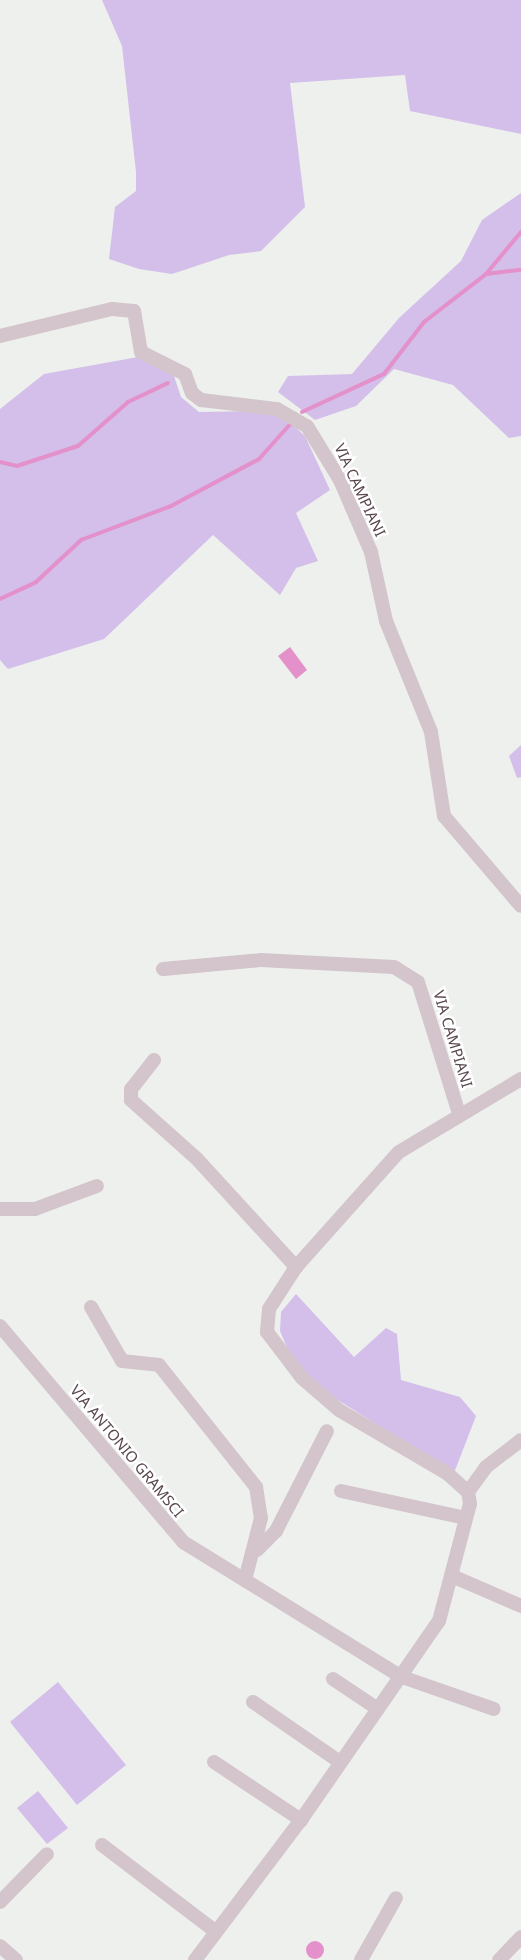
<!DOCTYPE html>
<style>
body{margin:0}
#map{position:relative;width:521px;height:1960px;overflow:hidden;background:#edf0ed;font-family:"Noto Sans",sans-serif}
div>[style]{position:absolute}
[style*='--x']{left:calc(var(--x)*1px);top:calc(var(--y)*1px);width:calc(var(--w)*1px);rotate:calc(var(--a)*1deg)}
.green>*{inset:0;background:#d3bfea}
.water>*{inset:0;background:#e390cb}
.round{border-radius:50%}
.stream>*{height:4px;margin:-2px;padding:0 2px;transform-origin:2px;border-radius:2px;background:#e390cb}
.minor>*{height:14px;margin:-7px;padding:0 7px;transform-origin:7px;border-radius:7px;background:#d3c5cb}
span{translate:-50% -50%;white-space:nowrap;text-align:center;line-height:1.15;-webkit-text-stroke:5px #fff;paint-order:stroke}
.street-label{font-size:15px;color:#59474f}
</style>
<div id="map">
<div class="green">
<i style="clip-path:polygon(102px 0,521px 0,521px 134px,410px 111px,405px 75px,290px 83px,305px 207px,261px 251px,229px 255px,172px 274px,139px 269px,109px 259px,115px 207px,136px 191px,136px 172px,122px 46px)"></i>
<i style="clip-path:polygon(521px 193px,521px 436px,509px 438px,453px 385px,394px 369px,356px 406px,315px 420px,278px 392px,288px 376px,352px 374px,399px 318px,461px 261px,482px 220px)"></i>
<i style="clip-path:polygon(138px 357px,172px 370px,181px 397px,199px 412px,260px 411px,284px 417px,305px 436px,330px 490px,296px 513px,318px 561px,296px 568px,280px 595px,213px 535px,104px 639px,8px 669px,0 660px,0 409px,44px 374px)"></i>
<i style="clip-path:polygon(521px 745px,521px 777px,517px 778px,509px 756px)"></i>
<i style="clip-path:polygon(296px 1294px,354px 1357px,386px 1328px,397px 1334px,401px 1380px,460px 1397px,476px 1416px,454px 1473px,314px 1385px,291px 1357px,280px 1331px,281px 1312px)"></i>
<i style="clip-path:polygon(58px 1682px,126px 1765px,77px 1805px,10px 1722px)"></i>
<i style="clip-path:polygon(38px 1791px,68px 1828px,47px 1844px,17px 1808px)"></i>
</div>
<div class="water">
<i style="clip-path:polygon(290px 647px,307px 670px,296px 679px,278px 656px)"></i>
<i class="round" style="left:306px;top:1941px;width:18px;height:18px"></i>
</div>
<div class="stream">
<i style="--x:486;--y:274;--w:55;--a:-50.2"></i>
<i style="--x:302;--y:412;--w:90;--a:-24.9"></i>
<i style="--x:384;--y:374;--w:66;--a:-52.4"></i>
<i style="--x:424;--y:322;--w:78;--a:-37.7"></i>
<i style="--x:486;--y:274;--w:35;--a:-7"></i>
<i style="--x:0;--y:462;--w:17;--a:13"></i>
<i style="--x:17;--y:466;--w:64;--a:-18.2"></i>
<i style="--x:78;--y:446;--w:67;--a:-41.3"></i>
<i style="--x:128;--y:402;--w:44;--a:-25.4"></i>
<i style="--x:0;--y:599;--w:40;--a:-25"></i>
<i style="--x:36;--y:582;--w:62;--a:-43"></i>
<i style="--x:81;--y:540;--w:96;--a:-20.7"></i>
<i style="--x:171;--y:506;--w:100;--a:-28.1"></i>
<i style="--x:259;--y:459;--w:51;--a:-48.2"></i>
</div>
<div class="minor">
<i style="--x:0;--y:336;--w:115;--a:-13.6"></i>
<i style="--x:112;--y:309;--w:22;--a:5"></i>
<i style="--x:134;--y:311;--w:42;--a:80.3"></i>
<i style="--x:141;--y:352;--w:49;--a:26.6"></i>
<i style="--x:185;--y:374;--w:20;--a:70"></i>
<i style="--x:192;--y:393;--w:11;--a:38"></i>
<i style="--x:201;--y:400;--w:77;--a:6.8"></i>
<i style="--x:277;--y:409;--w:34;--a:30"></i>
<i style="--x:307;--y:426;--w:63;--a:58.6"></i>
<i style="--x:340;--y:480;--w:78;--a:66.7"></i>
<i style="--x:371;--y:552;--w:71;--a:77.7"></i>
<i style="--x:386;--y:621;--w:120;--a:67.9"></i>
<i style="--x:431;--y:732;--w:85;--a:81.2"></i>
<i style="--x:444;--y:816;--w:118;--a:49.5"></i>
<i style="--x:163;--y:969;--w:98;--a:-5.2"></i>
<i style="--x:261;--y:960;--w:133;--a:3"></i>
<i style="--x:394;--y:967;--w:28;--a:32"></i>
<i style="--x:418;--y:982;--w:138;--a:72.7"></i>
<i style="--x:154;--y:1060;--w:37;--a:128"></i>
<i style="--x:131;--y:1089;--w:11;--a:90"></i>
<i style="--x:131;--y:1100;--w:89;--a:41.8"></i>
<i style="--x:197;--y:1159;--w:147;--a:47.5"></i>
<i style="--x:0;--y:1209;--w:35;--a:0"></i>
<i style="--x:35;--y:1209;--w:66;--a:-20.4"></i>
<i style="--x:91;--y:1307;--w:62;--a:60.1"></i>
<i style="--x:122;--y:1361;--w:37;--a:6"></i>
<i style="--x:159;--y:1365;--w:156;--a:51.5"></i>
<i style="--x:256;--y:1487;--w:31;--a:81"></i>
<i style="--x:261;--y:1518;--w:64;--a:104.5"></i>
<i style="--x:0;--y:1326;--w:283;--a:49.7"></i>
<i style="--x:183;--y:1542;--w:257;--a:31.7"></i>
<i style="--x:402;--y:1677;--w:97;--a:19.2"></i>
<i style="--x:341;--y:1491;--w:128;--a:12.2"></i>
<i style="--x:468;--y:1492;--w:27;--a:-138"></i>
<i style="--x:448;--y:1474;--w:126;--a:-149.6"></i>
<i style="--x:339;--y:1410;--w:49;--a:-139.1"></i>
<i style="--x:302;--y:1378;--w:58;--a:-127.3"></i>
<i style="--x:267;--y:1332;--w:23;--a:-85"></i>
<i style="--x:269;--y:1309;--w:50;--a:-57.3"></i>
<i style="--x:296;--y:1267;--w:154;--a:-48.2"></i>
<i style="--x:399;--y:1152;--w:142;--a:-30.9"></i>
<i style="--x:468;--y:1492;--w:31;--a:-54"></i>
<i style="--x:486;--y:1467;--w:44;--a:-37.6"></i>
<i style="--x:257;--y:1550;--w:27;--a:-45"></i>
<i style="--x:276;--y:1531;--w:112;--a:-63"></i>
<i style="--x:452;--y:1576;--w:75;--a:23.5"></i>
<i style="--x:333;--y:1679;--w:54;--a:33.7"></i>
<i style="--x:253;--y:1702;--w:106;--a:34.6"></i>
<i style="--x:214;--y:1762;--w:105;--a:33.7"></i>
<i style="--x:102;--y:1845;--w:143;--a:37.3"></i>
<i style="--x:0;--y:1902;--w:67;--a:-45.6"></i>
<i style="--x:0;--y:1946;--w:21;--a:41"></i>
<i style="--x:195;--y:1960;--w:176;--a:-52.9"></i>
<i style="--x:301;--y:1820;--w:242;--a:-55.3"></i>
<i style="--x:439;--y:1621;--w:121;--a:-75.2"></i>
<i style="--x:470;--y:1504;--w:12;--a:-99"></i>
<i style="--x:361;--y:1960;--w:71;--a:-60.6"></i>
<i style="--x:499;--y:1960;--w:32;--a:-46"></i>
</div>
<div class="street-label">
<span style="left:360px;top:490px;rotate:65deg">VIA CAMPIANI</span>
<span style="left:453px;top:1039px;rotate:73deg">VIA CAMPIANI</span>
<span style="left:127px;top:1451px;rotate:50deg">VIA ANTONIO GRAMSCI</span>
</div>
</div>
